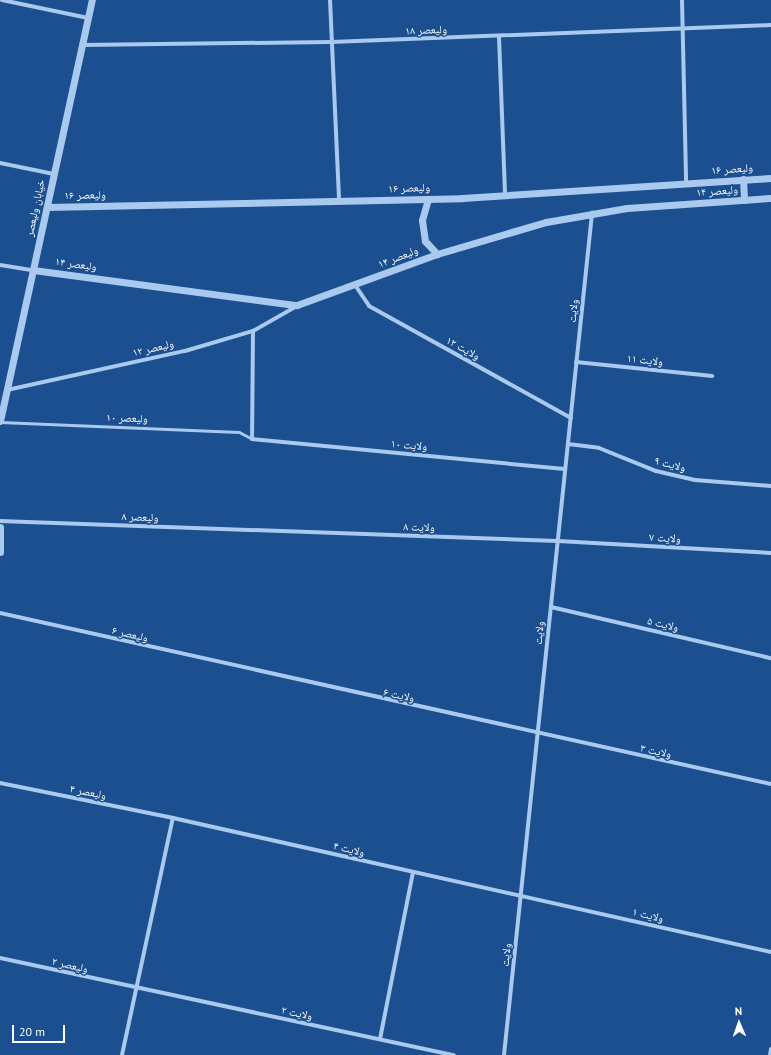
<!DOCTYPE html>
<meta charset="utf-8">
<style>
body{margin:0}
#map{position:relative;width:771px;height:1055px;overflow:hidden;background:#1b4f8f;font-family:"PT Sans","Noto Naskh Arabic",sans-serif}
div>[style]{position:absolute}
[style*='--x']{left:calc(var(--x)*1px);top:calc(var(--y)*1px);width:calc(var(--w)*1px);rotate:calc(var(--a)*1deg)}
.service>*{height:3px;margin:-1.5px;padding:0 1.5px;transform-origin:1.5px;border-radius:1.5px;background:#a9c9ee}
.minor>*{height:4px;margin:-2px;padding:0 2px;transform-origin:2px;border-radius:2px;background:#a9c9ee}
.tertiary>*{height:7px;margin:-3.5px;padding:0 3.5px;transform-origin:3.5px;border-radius:3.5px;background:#a9c9ee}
span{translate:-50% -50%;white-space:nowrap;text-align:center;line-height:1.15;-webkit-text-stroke:3px #1b4f8f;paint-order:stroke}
.street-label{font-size:11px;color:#fff}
.north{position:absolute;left:719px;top:1003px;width:40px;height:40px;-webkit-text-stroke:3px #1b4f8f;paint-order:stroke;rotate:358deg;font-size:11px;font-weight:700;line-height:16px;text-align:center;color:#fff}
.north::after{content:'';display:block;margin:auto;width:14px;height:18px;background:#fff;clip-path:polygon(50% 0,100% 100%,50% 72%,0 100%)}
.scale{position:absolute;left:12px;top:1025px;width:53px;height:18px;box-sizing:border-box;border:2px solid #fff;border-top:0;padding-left:5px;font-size:12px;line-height:14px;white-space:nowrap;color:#fff;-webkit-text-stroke:3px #1b4f8f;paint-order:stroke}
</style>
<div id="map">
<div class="service">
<i style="--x:0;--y:422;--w:239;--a:2.4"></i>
<i style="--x:239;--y:432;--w:15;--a:28"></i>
</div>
<div class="minor">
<i style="--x:2;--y:0;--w:88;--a:11.8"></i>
<i style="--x:330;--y:0;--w:201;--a:87.4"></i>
<i style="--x:682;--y:0;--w:183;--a:88.7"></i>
<i style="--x:499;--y:37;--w:158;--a:87.8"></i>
<i style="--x:82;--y:45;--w:249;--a:-0.7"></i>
<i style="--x:331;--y:42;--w:440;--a:-2.2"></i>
<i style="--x:0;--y:163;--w:55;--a:11.5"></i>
<i style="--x:0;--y:265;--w:33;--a:9"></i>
<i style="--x:355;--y:285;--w:25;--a:56"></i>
<i style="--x:369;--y:306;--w:231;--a:29"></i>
<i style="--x:253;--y:331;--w:108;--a:90.5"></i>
<i style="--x:252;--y:439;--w:314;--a:5.5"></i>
<i style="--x:576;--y:362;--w:137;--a:5.9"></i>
<i style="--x:7;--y:390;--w:182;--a:-12.4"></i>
<i style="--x:185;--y:351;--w:71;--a:-16.4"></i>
<i style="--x:253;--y:331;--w:51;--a:-29.6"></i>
<i style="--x:568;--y:444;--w:31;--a:7"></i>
<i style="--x:599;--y:448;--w:61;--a:22"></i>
<i style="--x:656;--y:471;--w:40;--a:13"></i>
<i style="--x:695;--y:480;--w:76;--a:4.5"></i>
<i style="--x:0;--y:521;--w:558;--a:2.05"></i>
<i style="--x:558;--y:541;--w:213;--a:3.2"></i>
<i style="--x:551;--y:607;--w:226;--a:13.1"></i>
<i style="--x:0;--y:613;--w:790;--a:12.51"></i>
<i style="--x:0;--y:783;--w:177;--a:11.4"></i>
<i style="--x:173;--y:818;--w:613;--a:12.63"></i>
<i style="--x:0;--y:958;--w:464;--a:12.1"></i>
<i style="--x:380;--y:1039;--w:169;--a:-78.8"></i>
<i style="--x:122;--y:1055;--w:242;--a:-77.9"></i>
<i style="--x:504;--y:1055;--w:847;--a:-84.03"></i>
<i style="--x:770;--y:1055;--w:6;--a:-81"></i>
</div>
<div class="tertiary">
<i style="--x:743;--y:179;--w:21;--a:87"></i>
<i style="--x:428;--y:199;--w:22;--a:106"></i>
<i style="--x:422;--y:220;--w:21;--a:82"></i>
<i style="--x:425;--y:241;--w:18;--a:47"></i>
<i style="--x:47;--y:207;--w:415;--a:-1.2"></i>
<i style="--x:462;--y:198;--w:310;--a:-3.7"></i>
<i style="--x:33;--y:270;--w:266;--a:7.6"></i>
<i style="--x:297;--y:305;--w:149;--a:-20"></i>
<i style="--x:437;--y:254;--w:114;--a:-16.4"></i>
<i style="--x:546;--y:222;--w:82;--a:-9.8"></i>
<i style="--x:627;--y:208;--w:144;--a:-4"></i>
<i style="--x:0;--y:421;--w:431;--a:-77.7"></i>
<i style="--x:0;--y:527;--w:25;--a:90"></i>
</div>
<div class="street-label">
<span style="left:426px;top:30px;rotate:-2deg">ولیعصر ۱۸</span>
<span style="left:732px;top:169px;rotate:-4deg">ولیعصر ۱۶</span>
<span style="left:409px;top:188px;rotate:-2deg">ولیعصر ۱۶</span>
<span style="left:717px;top:191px;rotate:-4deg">ولیعصر ۱۴</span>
<span style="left:85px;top:195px;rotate:-1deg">ولیعصر ۱۶</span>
<span style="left:35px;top:208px;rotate:-78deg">خیابان ولیعصر</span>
<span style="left:398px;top:257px;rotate:-21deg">ولیعصر ۱۴</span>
<span style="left:76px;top:264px;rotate:8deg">ولیعصر ۱۴</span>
<span style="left:573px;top:311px;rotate:-84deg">ولایت</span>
<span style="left:153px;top:348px;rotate:-13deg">ولیعصر ۱۲</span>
<span style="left:463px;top:348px;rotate:29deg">ولایت ۱۲</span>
<span style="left:645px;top:360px;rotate:6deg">ولایت ۱۱</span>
<span style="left:127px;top:418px;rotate:2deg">ولیعصر ۱۰</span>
<span style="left:409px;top:445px;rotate:5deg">ولایت ۱۰</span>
<span style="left:670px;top:464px;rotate:14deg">ولایت ۹</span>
<span style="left:140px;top:517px;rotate:2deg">ولیعصر ۸</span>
<span style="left:419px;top:527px;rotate:2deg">ولایت ۸</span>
<span style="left:665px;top:538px;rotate:3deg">ولایت ۷</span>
<span style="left:663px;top:624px;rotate:13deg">ولایت ۵</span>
<span style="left:539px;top:633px;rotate:-84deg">ولایت</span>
<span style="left:130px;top:634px;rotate:13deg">ولیعصر ۶</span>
<span style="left:399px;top:695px;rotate:12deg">ولایت ۶</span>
<span style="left:656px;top:751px;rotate:12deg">ولایت ۳</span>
<span style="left:88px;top:792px;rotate:11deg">ولیعصر ۴</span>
<span style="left:349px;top:849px;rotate:13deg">ولایت ۴</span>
<span style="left:648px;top:915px;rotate:13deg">ولایت ۱</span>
<span style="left:506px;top:955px;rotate:-84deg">ولایت</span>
<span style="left:70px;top:965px;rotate:13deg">ولیعصر ۲</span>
<span style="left:297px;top:1013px;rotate:12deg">ولایت ۲</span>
</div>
<div class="north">N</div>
<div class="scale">20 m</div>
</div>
